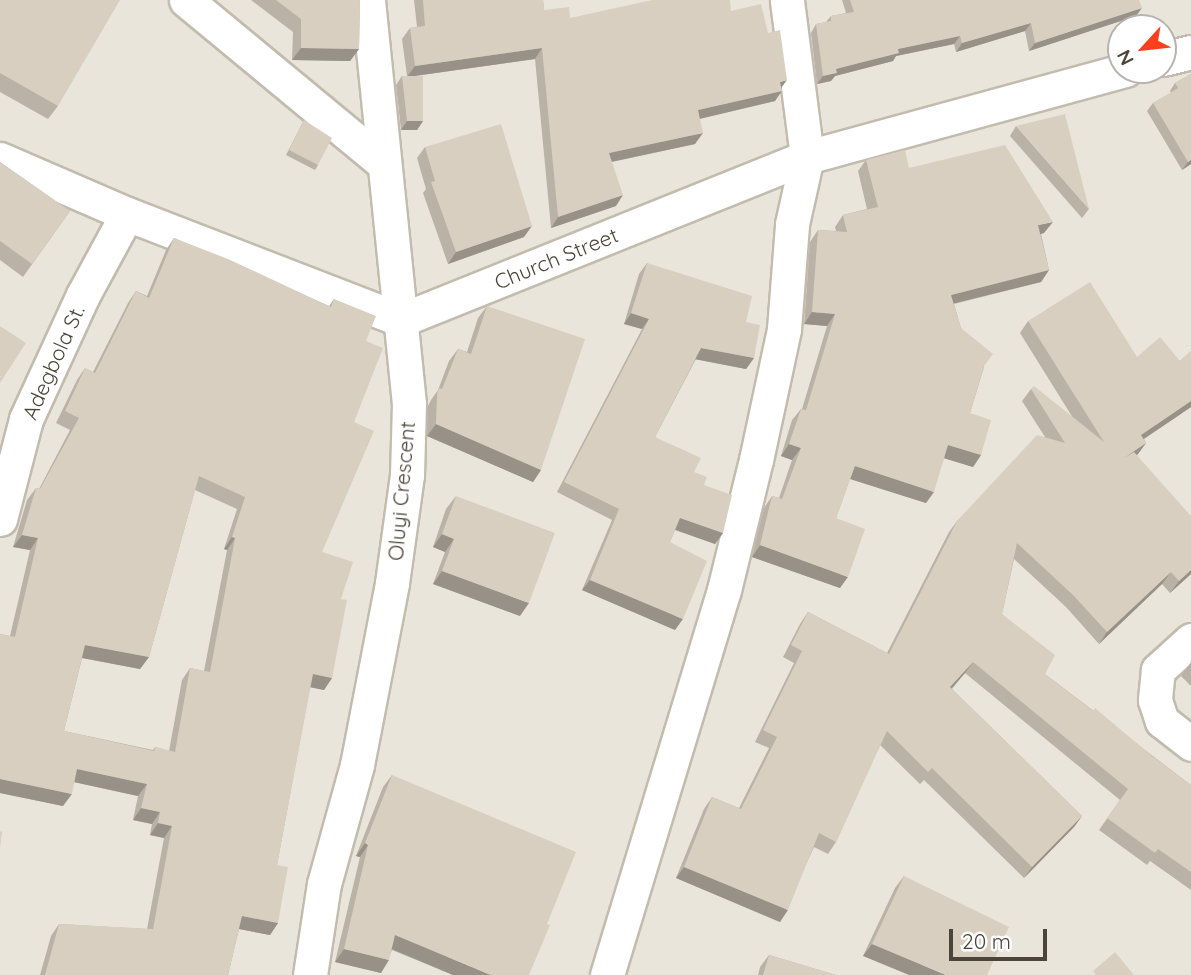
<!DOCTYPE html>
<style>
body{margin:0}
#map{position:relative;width:1191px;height:975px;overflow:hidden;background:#f6f3ec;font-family:Quicksand,sans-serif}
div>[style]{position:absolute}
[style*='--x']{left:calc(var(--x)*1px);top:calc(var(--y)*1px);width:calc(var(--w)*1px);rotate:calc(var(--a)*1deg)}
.residential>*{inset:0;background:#eae5da}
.roads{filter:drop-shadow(2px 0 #c2bbae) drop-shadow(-2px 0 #c2bbae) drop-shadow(0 2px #c2bbae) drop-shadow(0 -2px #c2bbae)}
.minor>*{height:33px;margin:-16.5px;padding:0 16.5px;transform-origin:16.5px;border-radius:16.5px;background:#fff}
.wall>*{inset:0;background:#bab2a6}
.shaded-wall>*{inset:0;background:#979187}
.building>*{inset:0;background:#d8cfc1}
span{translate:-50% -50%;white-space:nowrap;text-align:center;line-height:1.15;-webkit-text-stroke:6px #fff;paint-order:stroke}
.street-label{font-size:21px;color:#4b4439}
.north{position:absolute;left:1107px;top:14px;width:70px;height:70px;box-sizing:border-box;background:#fff;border:2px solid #b7b4b0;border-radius:50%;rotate:243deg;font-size:19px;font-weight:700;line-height:28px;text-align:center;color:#4b4439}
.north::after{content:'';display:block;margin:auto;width:24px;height:32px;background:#fc3f1d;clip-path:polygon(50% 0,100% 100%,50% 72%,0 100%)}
.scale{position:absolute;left:949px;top:929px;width:98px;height:32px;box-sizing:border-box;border:4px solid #4b4439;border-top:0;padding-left:9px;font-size:21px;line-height:24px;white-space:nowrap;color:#4b4439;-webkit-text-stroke:5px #fff;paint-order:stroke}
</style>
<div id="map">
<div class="residential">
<i style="clip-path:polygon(evenodd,0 0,1191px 0,1191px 975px,0 975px,0 0,1121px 28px,1163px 28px,1163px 70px,1121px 70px,1121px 28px)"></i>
</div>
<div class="roads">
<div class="minor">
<i style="--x:186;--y:0;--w:257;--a:39.6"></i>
<i style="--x:1163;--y:59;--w:29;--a:-14"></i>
<i style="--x:0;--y:159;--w:138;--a:23.4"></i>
<i style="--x:127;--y:214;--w:294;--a:21.1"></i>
<i style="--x:401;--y:320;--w:437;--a:-21.9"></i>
<i style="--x:807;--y:157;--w:330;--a:-15.3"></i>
<i style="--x:0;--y:519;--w:103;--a:-75.4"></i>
<i style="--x:26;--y:419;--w:136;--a:-65.3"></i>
<i style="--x:83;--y:295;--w:92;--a:-61.5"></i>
<i style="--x:1191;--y:640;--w:45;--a:137.7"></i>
<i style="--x:1158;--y:670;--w:30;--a:96"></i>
<i style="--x:1155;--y:700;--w:22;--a:72"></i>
<i style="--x:1162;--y:721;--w:37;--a:38"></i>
<i style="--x:310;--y:975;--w:92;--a:-81.3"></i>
<i style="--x:324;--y:884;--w:123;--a:-74.5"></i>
<i style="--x:357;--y:765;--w:185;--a:-79.1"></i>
<i style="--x:392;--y:583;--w:109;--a:-82.1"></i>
<i style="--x:407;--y:475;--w:71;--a:-88.4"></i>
<i style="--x:409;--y:404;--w:406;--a:-95.8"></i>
<i style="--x:607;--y:975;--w:402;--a:-73.1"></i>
<i style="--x:724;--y:590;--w:134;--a:-76.2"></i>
<i style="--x:756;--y:460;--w:134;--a:-77.9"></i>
<i style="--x:784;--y:329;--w:105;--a:-85.6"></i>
<i style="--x:792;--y:224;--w:69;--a:-77.4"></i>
<i style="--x:807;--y:157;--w:158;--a:-97.3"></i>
</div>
</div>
<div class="wall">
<i style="clip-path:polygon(0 0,58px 106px,48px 119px,0 92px)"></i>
<i style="clip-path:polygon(251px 0,360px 0,359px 49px,350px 61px,292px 60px,293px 32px)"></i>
<i style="clip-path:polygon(414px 0,543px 0,544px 10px,570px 18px,731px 11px,782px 88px,775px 101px,700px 119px,695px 144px,612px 162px,616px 206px,551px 228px,535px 59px,415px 76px,423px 121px,417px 130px,401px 130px,396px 85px,402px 76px,407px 76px,402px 39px,410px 28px,417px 27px)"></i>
<i style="clip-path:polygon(842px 0,1139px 0,1136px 16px,1029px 51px,1025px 31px,956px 52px,954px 44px,896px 56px,893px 61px,835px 76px,831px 81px,817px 84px,811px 33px,816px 24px,826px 22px,831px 16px,846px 13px)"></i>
<i style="clip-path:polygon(1191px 74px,1191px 164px,1182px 170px,1147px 111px,1153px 103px,1171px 93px,1170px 91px,1175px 83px)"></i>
<i style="clip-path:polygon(304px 120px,318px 165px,315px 170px,286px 155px)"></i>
<i style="clip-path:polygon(1016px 126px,1089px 209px,1082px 218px,1010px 136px)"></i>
<i style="clip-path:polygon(425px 147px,524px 237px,448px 264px,423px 193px,426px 189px,417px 158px)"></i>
<i style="clip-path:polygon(866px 160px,909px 168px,1044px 233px,1041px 234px,1049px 270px,1041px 282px,954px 304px,961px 328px,984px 367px,970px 413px,981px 455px,973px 467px,944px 458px,926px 503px,850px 479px,836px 518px,840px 588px,752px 557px,764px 508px,772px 496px,779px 498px,792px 460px,781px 456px,792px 420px,801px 409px,802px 409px,827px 326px,804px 324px,810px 242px,818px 230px,836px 231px,835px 227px,843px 215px,867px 209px,858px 171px)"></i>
<i style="clip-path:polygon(0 162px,70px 211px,23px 277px,0 260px)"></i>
<i style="clip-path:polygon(evenodd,174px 238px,329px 306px,334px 299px,366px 341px,354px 422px,322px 552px,341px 599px,332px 678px,324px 690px,310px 687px,277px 865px,278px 923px,270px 935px,239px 929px,228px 975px,40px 975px,51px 936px,59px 924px,147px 929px,164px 838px,150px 835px,152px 824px,133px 820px,138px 796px,74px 782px,63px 806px,0 793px,0 634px,10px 636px,30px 550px,13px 547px,27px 500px,36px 488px,39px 489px,70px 430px,56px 423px,77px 380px,85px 368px,93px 372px,128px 303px,136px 291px,147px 296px,166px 250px,174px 238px,195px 490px,237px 509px,224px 549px,227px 550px,204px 671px,190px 668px,182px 680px,169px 751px,155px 747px,153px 750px,64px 731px,82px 658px,140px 669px,149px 657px,195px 490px)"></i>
<i style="clip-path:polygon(647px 263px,746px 322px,754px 358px,746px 369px,696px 359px,655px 437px,694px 472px,704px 485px,723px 533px,715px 544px,675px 530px,670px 542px,675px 630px,582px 590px,612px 520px,557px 492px,642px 329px,624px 324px,639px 274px)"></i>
<i style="clip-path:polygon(487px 306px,541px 470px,533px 482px,427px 436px,428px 406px,431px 400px,438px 390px,449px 361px,458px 349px,467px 352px,478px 318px)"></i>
<i style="clip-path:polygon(1028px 321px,1137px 357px,1180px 361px,1191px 351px,1191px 407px,1144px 439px,1146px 443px,1137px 455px,1191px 574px,1170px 593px,1162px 584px,1099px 644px,1066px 607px,1014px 559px,1002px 614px,1045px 674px,1191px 785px,1191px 890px,1150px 861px,1147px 865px,1099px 830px,1120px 800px,965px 673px,952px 689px,1082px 816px,1074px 827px,1024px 878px,924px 780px,920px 784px,880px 745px,836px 842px,828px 854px,814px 847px,780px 922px,676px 878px,704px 809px,712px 797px,739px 808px,769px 748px,755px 742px,794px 663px,783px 657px,800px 624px,808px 612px,887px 653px,949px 532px,957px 521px,1045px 437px,1022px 401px,1031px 389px,1073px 418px,1020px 333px)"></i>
<i style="clip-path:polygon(456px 496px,520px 616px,433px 584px,445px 552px,433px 547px,446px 509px)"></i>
<i style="clip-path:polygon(1191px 662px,1191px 686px,1181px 676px)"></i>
<i style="clip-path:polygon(392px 775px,453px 975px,392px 950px,381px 973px,335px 962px,360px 857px,356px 856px,383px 787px)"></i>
<i style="clip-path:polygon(904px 876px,987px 975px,863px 956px,895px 888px)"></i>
<i style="clip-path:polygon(769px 955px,836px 975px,758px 975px,760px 967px)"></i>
</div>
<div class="shaded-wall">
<i style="clip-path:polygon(1142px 8px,1136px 16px,1029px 51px,1035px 43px)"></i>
<i style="clip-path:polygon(1031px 23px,1025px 31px,956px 52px,962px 43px)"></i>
<i style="clip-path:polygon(960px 36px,954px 44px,896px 56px,893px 61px,835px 76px,831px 81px,817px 84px,823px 76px,836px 69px,898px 49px)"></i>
<i style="clip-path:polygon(301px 48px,359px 49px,350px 61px,292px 60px)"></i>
<i style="clip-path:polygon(542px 48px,535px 59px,407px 77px,415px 66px)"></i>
<i style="clip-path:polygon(787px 80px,779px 91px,780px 82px)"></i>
<i style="clip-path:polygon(782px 91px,775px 101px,690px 121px,698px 110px)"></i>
<i style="clip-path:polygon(407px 121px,423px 121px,417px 130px,401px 130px)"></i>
<i style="clip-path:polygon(703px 133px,695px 144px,601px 164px,609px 153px)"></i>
<i style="clip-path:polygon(1191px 160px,1191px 164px,1182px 170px,1188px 162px)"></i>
<i style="clip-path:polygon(623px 195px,616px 206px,551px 228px,558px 217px)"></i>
<i style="clip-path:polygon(1053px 222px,1044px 233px,1030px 237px,1038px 225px)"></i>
<i style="clip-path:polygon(532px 226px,524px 237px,448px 264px,456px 252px)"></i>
<i style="clip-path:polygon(1049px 270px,1041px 282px,943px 306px,951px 295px)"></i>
<i style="clip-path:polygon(812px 312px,835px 314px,827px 326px,804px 324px)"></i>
<i style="clip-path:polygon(631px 313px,649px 319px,642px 329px,624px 324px)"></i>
<i style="clip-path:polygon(701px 348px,754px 358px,746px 369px,694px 359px)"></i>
<i style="clip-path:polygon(1191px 401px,1191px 407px,1133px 446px,1141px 435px)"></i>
<i style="clip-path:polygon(436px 424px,541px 470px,533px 482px,427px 436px)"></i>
<i style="clip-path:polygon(1146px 443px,1138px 454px,1116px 470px,1124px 458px)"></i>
<i style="clip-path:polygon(789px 444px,801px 448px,792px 460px,781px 456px)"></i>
<i style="clip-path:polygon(948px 445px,981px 455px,973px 467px,940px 457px)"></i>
<i style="clip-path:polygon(855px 466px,934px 492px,926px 503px,847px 478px)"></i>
<i style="clip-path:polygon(680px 518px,723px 533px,715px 544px,673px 529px)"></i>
<i style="clip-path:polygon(442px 534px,454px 539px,445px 552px,433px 547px)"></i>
<i style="clip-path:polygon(22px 535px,38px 538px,30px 550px,13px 547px)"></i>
<i style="clip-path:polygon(232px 537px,235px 538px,227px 550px,224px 549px)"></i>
<i style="clip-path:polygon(760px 545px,848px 577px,840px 588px,752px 557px)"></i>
<i style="clip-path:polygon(1191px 570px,1191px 574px,1170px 593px,1179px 581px)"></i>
<i style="clip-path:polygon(442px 571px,529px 603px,520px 616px,433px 584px)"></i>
<i style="clip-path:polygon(1171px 572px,1162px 584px,1099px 644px,1107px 632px)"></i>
<i style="clip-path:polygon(590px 580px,683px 619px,675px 630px,582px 590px)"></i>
<i style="clip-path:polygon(85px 645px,149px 657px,140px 669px,77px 657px)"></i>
<i style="clip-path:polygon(973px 662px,965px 673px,942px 699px,950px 687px)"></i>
<i style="clip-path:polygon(313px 674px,332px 678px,324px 690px,304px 686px)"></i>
<i style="clip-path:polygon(77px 769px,147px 784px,138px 796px,69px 781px)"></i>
<i style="clip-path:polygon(0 779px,72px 794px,63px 806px,0 793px)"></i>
<i style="clip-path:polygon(141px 808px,160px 812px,152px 824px,133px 820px)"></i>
<i style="clip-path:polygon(1082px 816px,1074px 827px,1024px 878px,1032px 867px)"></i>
<i style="clip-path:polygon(158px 823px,172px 826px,164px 838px,150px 835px)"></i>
<i style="clip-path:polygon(365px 843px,368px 845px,360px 857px,356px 856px)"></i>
<i style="clip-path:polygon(684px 867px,788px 910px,780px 922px,676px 878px)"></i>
<i style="clip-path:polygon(242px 916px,278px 923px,270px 935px,234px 928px)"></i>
<i style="clip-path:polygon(395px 935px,491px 975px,453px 975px,387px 947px)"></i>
<i style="clip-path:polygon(872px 944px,946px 975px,909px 975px,863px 956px)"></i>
<i style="clip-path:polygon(344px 949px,389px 960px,381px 973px,335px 962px)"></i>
</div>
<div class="building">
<i style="clip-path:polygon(0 0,120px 0,58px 106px,0 73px)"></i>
<i style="clip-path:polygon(276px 0,360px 0,359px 49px,301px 48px,301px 19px)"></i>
<i style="clip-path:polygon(423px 0,543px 0,544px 10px,569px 7px,570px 18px,652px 0,730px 0,731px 11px,761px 4px,768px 33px,780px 30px,787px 80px,780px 82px,782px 91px,698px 110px,703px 133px,609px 153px,623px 195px,558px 217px,542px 48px,415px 66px,410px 28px,425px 26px)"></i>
<i style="clip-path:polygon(850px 0,1139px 0,1142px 8px,1035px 43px,1031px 23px,962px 43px,960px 36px,898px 49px,899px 53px,836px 69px,837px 73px,823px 76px,816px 24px,831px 21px,831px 16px,854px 12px)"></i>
<i style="clip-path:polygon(1191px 74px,1191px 160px,1188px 162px,1153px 103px,1178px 88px,1175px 83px)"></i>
<i style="clip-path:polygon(402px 76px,423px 76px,423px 121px,407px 121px)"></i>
<i style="clip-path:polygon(1065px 114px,1089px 209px,1016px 126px)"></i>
<i style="clip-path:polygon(304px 120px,332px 138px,318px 165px,289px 150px)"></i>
<i style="clip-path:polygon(501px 124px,532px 226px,456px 252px,431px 182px,435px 181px,425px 147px)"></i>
<i style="clip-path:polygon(1005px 145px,1053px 222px,1038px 225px,1049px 270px,951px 295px,961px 328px,993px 354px,984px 366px,970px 413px,991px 420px,981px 455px,948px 445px,934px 492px,855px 466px,836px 518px,865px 529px,848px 577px,760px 545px,772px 496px,782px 499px,801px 448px,789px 444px,801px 409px,806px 410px,835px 314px,812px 312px,818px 230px,847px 232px,843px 215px,878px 207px,866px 160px,905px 150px,909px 168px)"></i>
<i style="clip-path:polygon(0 162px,70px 211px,32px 264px,0 241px)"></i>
<i style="clip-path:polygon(evenodd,174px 238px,228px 259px,331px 307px,334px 299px,376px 316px,366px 341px,383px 348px,354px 422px,374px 431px,322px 552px,353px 562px,341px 599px,347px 600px,332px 678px,313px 674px,277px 865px,288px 867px,278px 923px,242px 916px,228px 975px,45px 975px,59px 924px,153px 929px,172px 826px,158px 823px,160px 812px,141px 808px,147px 784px,77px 769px,72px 794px,0 779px,0 634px,15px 637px,38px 538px,22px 535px,36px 488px,40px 489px,79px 418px,65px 411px,85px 368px,95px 373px,136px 291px,149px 298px,174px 238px,199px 476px,245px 497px,232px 537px,235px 538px,210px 672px,190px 668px,175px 752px,155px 747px,154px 751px,64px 731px,85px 645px,149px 657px,199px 476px)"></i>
<i style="clip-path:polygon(647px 263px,752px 296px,746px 322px,760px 325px,754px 358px,701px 348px,655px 437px,701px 458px,694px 472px,707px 477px,704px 485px,732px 495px,723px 533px,680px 518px,670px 542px,707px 561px,683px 619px,590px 580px,619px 509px,564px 482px,649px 319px,631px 313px)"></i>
<i style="clip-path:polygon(1090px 282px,1137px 357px,1160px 337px,1180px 361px,1191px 351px,1191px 401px,1141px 435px,1146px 443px,1124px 458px,1134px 452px,1191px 516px,1191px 570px,1179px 581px,1171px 572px,1107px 632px,1074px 596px,1017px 543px,1002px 614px,1055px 655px,1045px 674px,1093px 711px,1095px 708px,1152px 756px,1191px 785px,1191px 872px,1158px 849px,1155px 853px,1107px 818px,1128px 789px,973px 662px,950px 687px,1082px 816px,1032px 867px,932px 768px,928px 772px,887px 731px,836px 842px,819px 833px,788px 910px,684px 867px,712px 797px,741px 809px,777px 737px,763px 730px,802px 651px,791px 645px,808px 612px,889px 654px,957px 521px,1037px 435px,1065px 443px,1031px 389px,1034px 386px,1104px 442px,1028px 321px)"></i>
<i style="clip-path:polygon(487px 306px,585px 339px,541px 470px,436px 424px,437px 394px,439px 388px,442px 389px,458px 349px,471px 354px)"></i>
<i style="clip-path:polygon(0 326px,26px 343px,0 383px,0 377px,2px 377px,0 376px)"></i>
<i style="clip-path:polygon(456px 496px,555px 533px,529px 603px,442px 571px,454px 539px,442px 534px)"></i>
<i style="clip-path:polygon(392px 775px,576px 852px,547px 924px,550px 925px,529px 975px,491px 975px,395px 935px,389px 960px,344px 949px,368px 845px,365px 843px)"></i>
<i style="clip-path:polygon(0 831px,2px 832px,0 848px)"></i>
<i style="clip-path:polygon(904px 876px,1009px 927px,987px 975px,946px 975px,872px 944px)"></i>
<i style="clip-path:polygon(1115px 952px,1134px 975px,1096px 975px,1093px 971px)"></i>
<i style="clip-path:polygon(769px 955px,836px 975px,763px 975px)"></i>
</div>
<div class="street-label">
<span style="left:556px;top:258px;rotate:-22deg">Church Street</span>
<span style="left:53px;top:362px;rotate:-66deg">Adegbola St.</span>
<span style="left:401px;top:491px;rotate:-85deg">Oluyi Crescent</span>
</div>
<div class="north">N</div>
<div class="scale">20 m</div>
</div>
